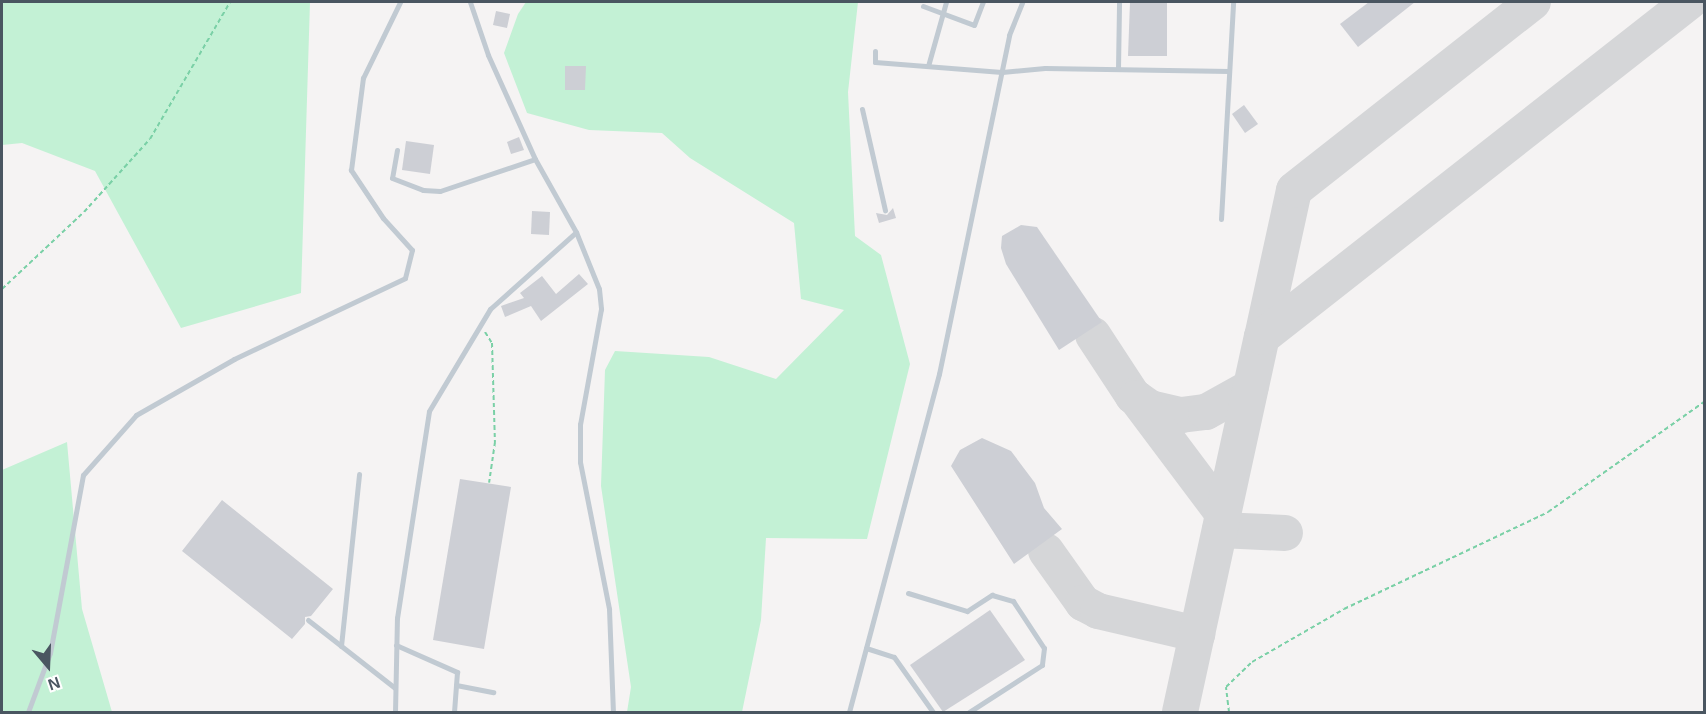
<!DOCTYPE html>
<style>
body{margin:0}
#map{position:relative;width:1706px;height:714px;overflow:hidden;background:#f5f3f3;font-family:Arial,sans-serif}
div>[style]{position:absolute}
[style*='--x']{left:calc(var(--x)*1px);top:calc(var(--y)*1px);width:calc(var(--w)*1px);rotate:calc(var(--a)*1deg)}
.green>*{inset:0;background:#c3f1d5}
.taxiway>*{height:36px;margin:-18px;padding:0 18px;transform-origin:18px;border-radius:18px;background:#d5d6d8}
.building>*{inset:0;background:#cdcfd5}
.path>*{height:2px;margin-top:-1px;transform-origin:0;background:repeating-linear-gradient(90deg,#7ad0a6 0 4.5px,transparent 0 7.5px)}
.lane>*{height:5px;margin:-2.5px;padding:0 2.5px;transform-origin:2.5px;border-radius:2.5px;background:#c1cad2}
span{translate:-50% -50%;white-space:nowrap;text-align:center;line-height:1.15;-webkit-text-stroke:6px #fff;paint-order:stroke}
.frame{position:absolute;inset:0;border:3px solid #4a5661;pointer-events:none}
.north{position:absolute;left:18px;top:636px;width:60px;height:60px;-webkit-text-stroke:4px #fff;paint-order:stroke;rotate:161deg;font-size:16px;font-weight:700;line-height:24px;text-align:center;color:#4a5661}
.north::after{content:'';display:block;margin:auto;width:21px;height:27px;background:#4a5661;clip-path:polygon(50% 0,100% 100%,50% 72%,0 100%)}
</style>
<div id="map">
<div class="green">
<i style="clip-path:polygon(2px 2px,310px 2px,301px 293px,181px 328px,95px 171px,22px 143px,2px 145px)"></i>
<i style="clip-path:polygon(526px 2px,858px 2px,848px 92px,855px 236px,881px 255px,910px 364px,867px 539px,766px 538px,761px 620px,742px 712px,627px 712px,631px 687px,601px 486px,605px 370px,615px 351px,709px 357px,776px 379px,844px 310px,801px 299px,794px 223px,690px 158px,662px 133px,589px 130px,527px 113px,504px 53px,518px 14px)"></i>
<i style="clip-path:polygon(67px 442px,82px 609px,112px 712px,2px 712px,2px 470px)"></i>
</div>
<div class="taxiway">
<i style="--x:1093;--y:335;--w:73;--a:56.7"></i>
<i style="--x:1133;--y:396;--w:21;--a:35"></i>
<i style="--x:1150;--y:408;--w:32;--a:13"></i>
<i style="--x:1181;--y:415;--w:25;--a:-7"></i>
<i style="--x:1206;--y:412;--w:51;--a:-29.1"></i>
<i style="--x:1262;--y:337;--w:150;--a:-77.7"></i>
<i style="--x:1294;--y:190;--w:304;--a:-38.2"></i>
<i style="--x:1136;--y:398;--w:145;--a:53.1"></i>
<i style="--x:1220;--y:530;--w:65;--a:2.6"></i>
<i style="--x:1046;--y:551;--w:64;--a:54.6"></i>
<i style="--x:1083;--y:603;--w:17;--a:28"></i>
<i style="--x:1098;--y:611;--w:102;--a:13.1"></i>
<i style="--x:1180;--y:712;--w:384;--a:-77.7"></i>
<i style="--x:1262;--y:337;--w:543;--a:-38.12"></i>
</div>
<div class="building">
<i style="clip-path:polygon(1130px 2px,1167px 2px,1167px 56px,1128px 56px)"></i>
<i style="clip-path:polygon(1369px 2px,1415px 2px,1358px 47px,1340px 24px)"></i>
<i style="clip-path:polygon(496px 11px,510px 14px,507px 28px,493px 25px)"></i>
<i style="clip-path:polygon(565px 66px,586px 66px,585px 90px,565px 90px)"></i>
<i style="clip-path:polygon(1244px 105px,1258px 124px,1245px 133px,1232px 114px)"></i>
<i style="clip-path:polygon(519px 137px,524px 150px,511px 154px,507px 142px)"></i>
<i style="clip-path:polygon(406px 141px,434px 145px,430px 174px,402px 170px)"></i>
<i style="clip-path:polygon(893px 208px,896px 218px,879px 223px,876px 213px,887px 215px)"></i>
<i style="clip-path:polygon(532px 211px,550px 212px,549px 235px,531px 234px)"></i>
<i style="clip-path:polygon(1021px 225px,1037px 227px,1102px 322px,1059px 350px,1006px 264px,1001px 248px,1002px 236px)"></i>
<i style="clip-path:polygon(579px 274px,588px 284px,541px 321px,531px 306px,505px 317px,501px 306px,524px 298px,520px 293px,542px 276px,556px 294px)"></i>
<i style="clip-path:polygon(982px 438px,1011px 451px,1035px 483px,1044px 508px,1062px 529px,1014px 564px,951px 466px,960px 450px)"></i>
<i style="clip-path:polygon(460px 479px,511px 487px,484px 649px,433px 640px)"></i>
<i style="clip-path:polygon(222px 500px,333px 589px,311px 616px,305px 617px,305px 624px,292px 639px,182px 551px)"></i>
<i style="clip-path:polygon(990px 610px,1025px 660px,943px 712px,910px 665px)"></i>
</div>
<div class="path">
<i style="--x:2;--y:289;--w:112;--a:-43.2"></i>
<i style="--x:84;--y:212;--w:98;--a:-47.9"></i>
<i style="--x:150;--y:139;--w:159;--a:-59.7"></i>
<i style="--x:485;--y:332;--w:13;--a:58"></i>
<i style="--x:492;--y:343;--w:99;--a:88.3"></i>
<i style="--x:495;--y:442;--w:41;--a:98.3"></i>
<i style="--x:1229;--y:712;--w:25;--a:-97"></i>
<i style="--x:1226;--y:687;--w:36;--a:-44"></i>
<i style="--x:1252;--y:662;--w:106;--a:-29.9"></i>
<i style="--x:1344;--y:609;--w:226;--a:-25.4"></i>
<i style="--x:1548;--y:512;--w:191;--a:-35.2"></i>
</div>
<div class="lane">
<i style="--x:470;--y:2;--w:56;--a:71.2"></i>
<i style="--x:488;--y:55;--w:114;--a:65.7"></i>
<i style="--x:535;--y:159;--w:84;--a:60.7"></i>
<i style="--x:576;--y:232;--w:61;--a:68"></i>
<i style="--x:599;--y:289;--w:20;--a:84"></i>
<i style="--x:601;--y:309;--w:117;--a:100.3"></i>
<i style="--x:580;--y:424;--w:38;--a:90"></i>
<i style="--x:580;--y:462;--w:150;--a:78.8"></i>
<i style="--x:609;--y:609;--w:103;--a:87.8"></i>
<i style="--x:923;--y:6;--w:54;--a:20.4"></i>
<i style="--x:974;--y:25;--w:25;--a:-69"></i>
<i style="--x:875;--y:51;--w:11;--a:90"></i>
<i style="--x:875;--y:62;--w:127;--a:4.5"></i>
<i style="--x:1002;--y:72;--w:43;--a:-5.3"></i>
<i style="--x:1045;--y:68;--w:184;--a:0.9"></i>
<i style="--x:928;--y:66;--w:66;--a:-74.3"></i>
<i style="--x:1118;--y:69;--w:67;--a:-89.1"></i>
<i style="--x:862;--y:109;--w:104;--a:77.2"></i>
<i style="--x:397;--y:150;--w:28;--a:100"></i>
<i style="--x:392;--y:178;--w:33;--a:21"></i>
<i style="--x:423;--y:190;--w:17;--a:3"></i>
<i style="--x:440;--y:191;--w:100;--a:-18.6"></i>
<i style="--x:1221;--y:219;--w:217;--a:-86.8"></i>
<i style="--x:908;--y:593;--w:62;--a:17"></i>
<i style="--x:967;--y:611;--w:30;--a:-33"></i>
<i style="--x:992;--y:595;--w:22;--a:16"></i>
<i style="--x:1013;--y:601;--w:56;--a:56.6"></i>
<i style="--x:1044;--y:648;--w:17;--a:97"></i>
<i style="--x:1042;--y:665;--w:87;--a:147.2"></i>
<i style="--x:308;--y:620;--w:110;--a:38"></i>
<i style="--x:396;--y:645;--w:67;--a:23.9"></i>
<i style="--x:457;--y:672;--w:40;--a:94.3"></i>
<i style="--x:341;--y:646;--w:173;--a:-84"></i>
<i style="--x:866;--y:648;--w:29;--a:18"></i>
<i style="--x:894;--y:657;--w:67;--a:54.7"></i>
<i style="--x:456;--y:685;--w:38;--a:11"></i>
<i style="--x:28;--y:712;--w:63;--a:-69.6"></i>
<i style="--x:50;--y:653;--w:181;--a:-79.5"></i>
<i style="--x:83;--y:475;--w:80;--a:-48.5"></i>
<i style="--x:136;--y:415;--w:113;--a:-29.7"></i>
<i style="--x:234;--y:359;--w:189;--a:-25.3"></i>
<i style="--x:405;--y:278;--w:29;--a:-76"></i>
<i style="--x:412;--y:250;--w:43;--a:-132.2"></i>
<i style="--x:383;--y:218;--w:58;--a:-123.7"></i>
<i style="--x:351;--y:170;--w:93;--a:-82.6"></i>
<i style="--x:363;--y:78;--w:85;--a:-64"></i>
<i style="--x:395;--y:712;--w:94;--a:-88.8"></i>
<i style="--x:397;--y:618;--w:209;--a:-81.2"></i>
<i style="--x:429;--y:411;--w:119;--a:-59.1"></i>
<i style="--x:490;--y:309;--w:115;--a:-41.8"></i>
<i style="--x:849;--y:712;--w:350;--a:-75.1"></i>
<i style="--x:939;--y:374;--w:346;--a:-78.3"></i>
<i style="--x:1009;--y:35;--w:35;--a:-68"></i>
</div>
<div class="frame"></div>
<div class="north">N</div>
</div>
